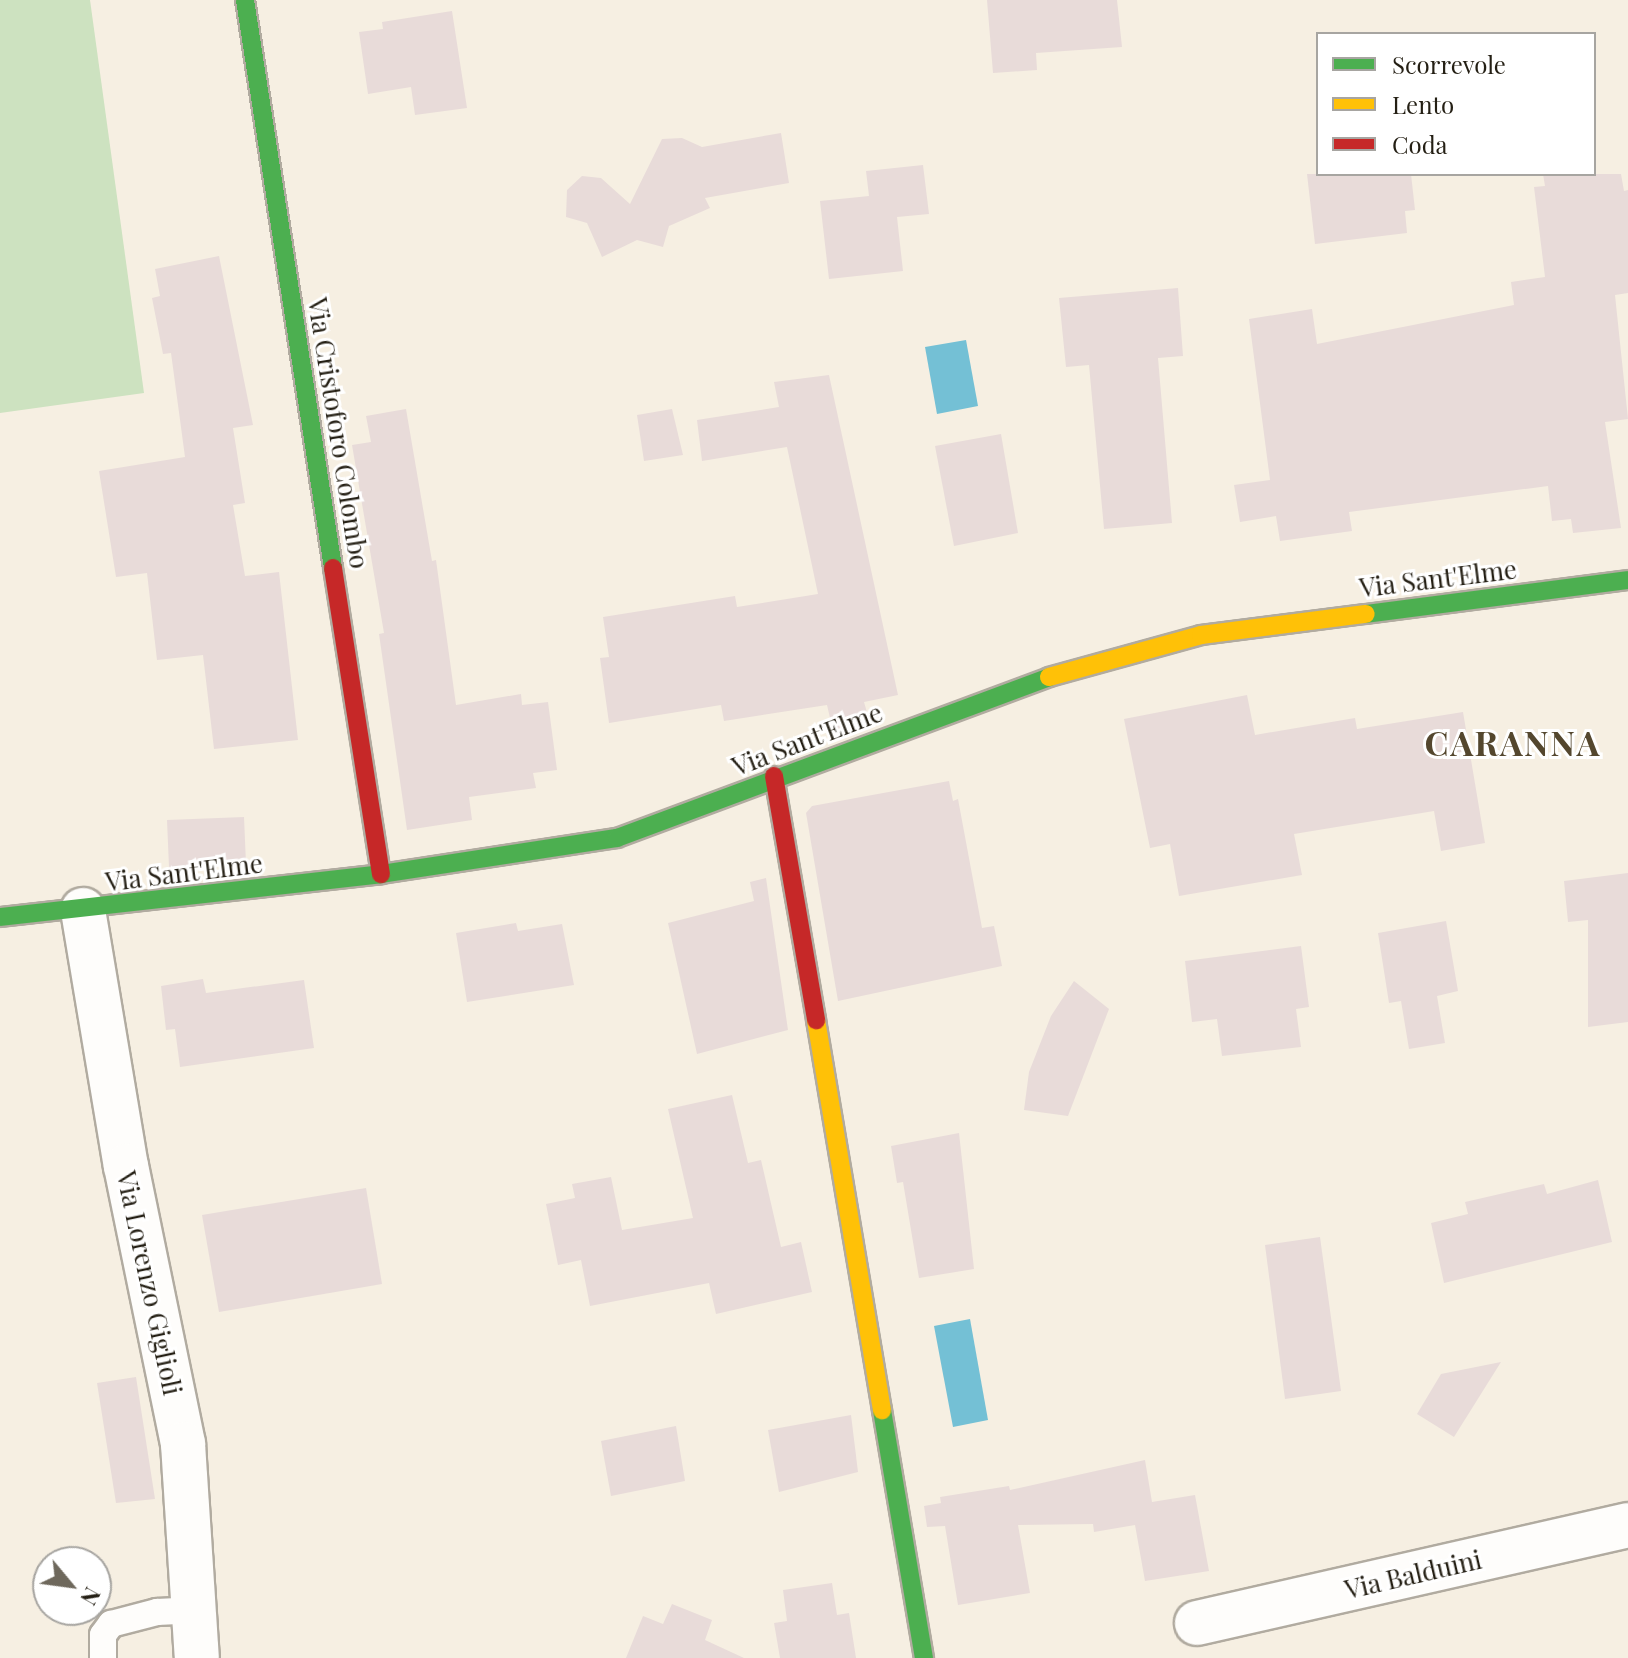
<!DOCTYPE html>
<style>
body{margin:0}
#map{position:relative;width:1628px;height:1658px;overflow:hidden;background:#f6efe2;font-family:"Playfair Display",serif}
div>[style]{position:absolute}
[style*='--x']{left:calc(var(--x)*1px);top:calc(var(--y)*1px);width:calc(var(--w)*1px);rotate:calc(var(--a)*1deg)}
.green>*{inset:0;background:#cde2c0}
.water>*{inset:0;background:#74c0d5}
.building>*{inset:0;background:#e8dbd9}
.roads{filter:drop-shadow(2px 0 #b1aba0) drop-shadow(-2px 0 #b1aba0) drop-shadow(0 2px #b1aba0) drop-shadow(0 -2px #b1aba0)}
.lane>*{height:26px;margin:-13px;padding:0 13px;transform-origin:13px;border-radius:13px;background:#fefdfb}
.street>*{height:44px;margin:-22px;padding:0 22px;transform-origin:22px;border-radius:22px;background:#fefdfb}
.fast>*{height:18px;margin:-9px;padding:0 9px;transform-origin:9px;border-radius:9px;background:#4caf50}
.slow>*{height:18px;margin:-9px;padding:0 9px;transform-origin:9px;border-radius:9px;background:#ffc107}
.jam>*{height:18px;margin:-9px;padding:0 9px;transform-origin:9px;border-radius:9px;background:#c62828}
span{translate:-50% -50%;white-space:nowrap;text-align:center;line-height:1.15;-webkit-text-stroke:6px #fff;paint-order:stroke}
.street-label{font-size:26px;color:#241f14}
.district-label{font-size:34px;color:#54472e;font-weight:700;letter-spacing:2px}
.legend{position:absolute;left:1316px;top:32px;width:280px;height:144px;box-sizing:border-box;background:#fff;border:2px solid #a7a5a1;margin:0;padding:10px 14px;list-style:none;font-size:24px;color:#241f14}
.legend li{display:flex;align-items:center;gap:16px;height:40px}
.legend b{width:40px;border:2px solid #a7a5a1}
.north{position:absolute;left:32px;top:1546px;width:80px;height:80px;box-sizing:border-box;background:#fff;border:2px solid #a7a5a1;border-radius:50%;rotate:119deg;font-size:22px;font-weight:700;line-height:32px;text-align:center;color:#241f14}
.north::after{content:'';display:block;margin:auto;width:28px;height:36px;background:#6e685c;clip-path:polygon(50% 0,100% 100%,50% 72%,0 100%)}
</style>
<div id="map">
<div class="green">
<i style="clip-path:polygon(0 0,90px 0,144px 393px,0 413px)"></i>
</div>
<div class="water">
<i style="clip-path:polygon(966px 340px,978px 406px,937px 414px,925px 347px)"></i>
<i style="clip-path:polygon(970px 1319px,988px 1420px,953px 1427px,934px 1326px)"></i>
</div>
<div class="building">
<i style="clip-path:polygon(987px 0,1117px 0,1122px 47px,1036px 53px,1037px 70px,993px 73px)"></i>
<i style="clip-path:polygon(452px 11px,467px 108px,415px 115px,411px 87px,368px 94px,359px 32px,383px 29px,382px 22px)"></i>
<i style="clip-path:polygon(781px 133px,789px 183px,705px 198px,710px 208px,669px 226px,663px 247px,637px 240px,602px 257px,587px 223px,566px 217px,567px 190px,582px 176px,601px 178px,630px 204px,662px 139px,682px 138px,702px 147px)"></i>
<i style="clip-path:polygon(923px 165px,929px 214px,897px 217px,903px 271px,829px 279px,820px 201px,869px 196px,866px 171px)"></i>
<i style="clip-path:polygon(1307px 174px,1411px 174px,1415px 210px,1405px 211px,1407px 233px,1315px 244px)"></i>
<i style="clip-path:polygon(1543px 174px,1621px 174px,1624px 191px,1628px 190px,1628px 293px,1615px 295px,1628px 419px,1605px 422px,1621px 528px,1573px 533px,1571px 519px,1552px 521px,1548px 486px,1349px 512px,1352px 531px,1280px 541px,1276px 516px,1240px 522px,1234px 485px,1270px 480px,1249px 319px,1312px 309px,1317px 344px,1514px 305px,1511px 282px,1545px 277px,1534px 187px,1545px 186px)"></i>
<i style="clip-path:polygon(219px 256px,253px 425px,233px 428px,245px 503px,233px 505px,245px 576px,279px 572px,298px 740px,214px 749px,203px 655px,157px 660px,147px 573px,116px 577px,99px 471px,185px 457px,171px 353px,163px 354px,152px 298px,160px 296px,155px 269px)"></i>
<i style="clip-path:polygon(1178px 288px,1183px 356px,1158px 358px,1172px 523px,1104px 529px,1089px 365px,1066px 367px,1059px 298px)"></i>
<i style="clip-path:polygon(829px 375px,898px 695px,864px 702px,868px 716px,833px 731px,827px 705px,724px 721px,721px 705px,609px 723px,600px 658px,609px 657px,603px 617px,735px 596px,737px 607px,818px 594px,787px 447px,702px 461px,697px 420px,779px 407px,774px 382px)"></i>
<i style="clip-path:polygon(406px 409px,432px 561px,436px 560px,456px 705px,521px 694px,522px 705px,548px 702px,557px 770px,533px 773px,536px 788px,469px 797px,472px 820px,407px 830px,379px 634px,384px 633px,352px 445px,371px 442px,366px 416px)"></i>
<i style="clip-path:polygon(672px 409px,683px 455px,644px 461px,637px 415px)"></i>
<i style="clip-path:polygon(1001px 434px,1018px 533px,954px 546px,935px 446px)"></i>
<i style="clip-path:polygon(1247px 695px,1255px 735px,1355px 718px,1357px 729px,1463px 712px,1485px 843px,1441px 851px,1434px 811px,1294px 834px,1302px 875px,1179px 896px,1170px 844px,1150px 848px,1124px 719px)"></i>
<i style="clip-path:polygon(949px 781px,953px 801px,958px 799px,982px 928px,994px 926px,1002px 966px,838px 1001px,806px 813px,812px 806px)"></i>
<i style="clip-path:polygon(244px 817px,246px 864px,169px 867px,167px 820px)"></i>
<i style="clip-path:polygon(1628px 873px,1628px 1022px,1588px 1027px,1588px 920px,1568px 922px,1564px 881px)"></i>
<i style="clip-path:polygon(766px 878px,788px 1030px,697px 1054px,668px 923px,754px 901px,750px 882px)"></i>
<i style="clip-path:polygon(1446px 921px,1458px 991px,1437px 996px,1445px 1043px,1409px 1049px,1401px 1001px,1389px 1003px,1378px 933px)"></i>
<i style="clip-path:polygon(516px 923px,518px 931px,562px 924px,574px 985px,467px 1002px,456px 933px)"></i>
<i style="clip-path:polygon(1301px 946px,1309px 1007px,1296px 1009px,1301px 1047px,1222px 1056px,1217px 1019px,1192px 1022px,1185px 961px)"></i>
<i style="clip-path:polygon(203px 979px,206px 993px,304px 980px,314px 1048px,180px 1067px,175px 1029px,166px 1030px,161px 986px)"></i>
<i style="clip-path:polygon(1074px 981px,1109px 1009px,1068px 1116px,1024px 1110px,1029px 1072px,1051px 1016px)"></i>
<i style="clip-path:polygon(732px 1095px,748px 1163px,761px 1160px,781px 1247px,801px 1242px,812px 1292px,716px 1314px,709px 1283px,590px 1306px,581px 1260px,558px 1265px,546px 1204px,575px 1198px,572px 1184px,611px 1177px,622px 1230px,693px 1218px,668px 1109px)"></i>
<i style="clip-path:polygon(959px 1133px,974px 1269px,919px 1278px,903px 1182px,897px 1183px,891px 1146px)"></i>
<i style="clip-path:polygon(1598px 1180px,1612px 1242px,1444px 1283px,1431px 1223px,1468px 1214px,1465px 1202px,1544px 1184px,1547px 1194px)"></i>
<i style="clip-path:polygon(366px 1188px,382px 1284px,219px 1312px,202px 1215px)"></i>
<i style="clip-path:polygon(1320px 1237px,1341px 1391px,1285px 1399px,1265px 1245px)"></i>
<i style="clip-path:polygon(1501px 1362px,1454px 1437px,1417px 1414px,1441px 1374px)"></i>
<i style="clip-path:polygon(136px 1377px,155px 1499px,116px 1503px,97px 1383px)"></i>
<i style="clip-path:polygon(851px 1415px,858px 1472px,779px 1492px,768px 1430px)"></i>
<i style="clip-path:polygon(676px 1426px,685px 1481px,611px 1496px,601px 1441px)"></i>
<i style="clip-path:polygon(1145px 1460px,1152px 1502px,1195px 1495px,1209px 1571px,1145px 1581px,1135px 1525px,1094px 1532px,1093px 1524px,1018px 1525px,1030px 1593px,958px 1605px,945px 1526px,927px 1527px,924px 1506px,941px 1503px,940px 1497px,1009px 1486px,1010px 1490px)"></i>
<i style="clip-path:polygon(832px 1583px,837px 1615px,849px 1613px,856px 1658px,780px 1658px,774px 1623px,787px 1621px,783px 1590px)"></i>
<i style="clip-path:polygon(672px 1604px,712px 1620px,705px 1640px,744px 1658px,626px 1658px,643px 1616px,663px 1624px)"></i>
</div>
<div class="roads">
<div class="lane">
<i style="--x:103;--y:1658;--w:23;--a:-90"></i>
<i style="--x:103;--y:1635;--w:14;--a:-54"></i>
<i style="--x:111;--y:1624;--w:48;--a:-14.6"></i>
<i style="--x:157;--y:1612;--w:41;--a:-2.8"></i>
</div>
<div class="street">
<i style="--x:83;--y:910;--w:260;--a:80.5"></i>
<i style="--x:126;--y:1166;--w:284;--a:78.4"></i>
<i style="--x:183;--y:1444;--w:214;--a:86.3"></i>
<i style="--x:1197;--y:1623;--w:442;--a:-12.8"></i>
</div>
<div class="fast">
<i style="--x:245;--y:0;--w:575;--a:81.19"></i>
<i style="--x:1366;--y:614;--w:264;--a:-7.4"></i>
<i style="--x:0;--y:917;--w:383;--a:-6.4"></i>
<i style="--x:381;--y:874;--w:239;--a:-8.7"></i>
<i style="--x:617;--y:838;--w:461;--a:-20.4"></i>
<i style="--x:882;--y:1410;--w:252;--a:80.4"></i>
</div>
<div class="slow">
<i style="--x:1049;--y:677;--w:158;--a:-15.4"></i>
<i style="--x:1201;--y:635;--w:166;--a:-7.3"></i>
<i style="--x:816;--y:1020;--w:396;--a:80.4"></i>
</div>
<div class="jam">
<i style="--x:333;--y:568;--w:310;--a:81.1"></i>
<i style="--x:774;--y:776;--w:248;--a:80.2"></i>
</div>
</div>
<div class="street-label">
<span style="left:339px;top:433px;rotate:81deg">Via Cristoforo Colombo</span>
<span style="left:1438px;top:578px;rotate:-7deg">Via Sant'Elme</span>
<span style="left:807px;top:739px;rotate:-21deg">Via Sant'Elme</span>
<span style="left:184px;top:872px;rotate:-7deg">Via Sant'Elme</span>
<span style="left:150px;top:1283px;rotate:78deg">Via Lorenzo Giglioli</span>
<span style="left:1413px;top:1574px;rotate:-13deg">Via Balduini</span>
</div>
<div class="district-label">
<span style="left:1513px;top:743px">CARANNA</span>
</div>
<ul class="legend">
<li><b style="height:10px;background:#4caf50"></b>Scorrevole</li>
<li><b style="height:10px;background:#ffc107"></b>Lento</li>
<li><b style="height:10px;background:#c62828"></b>Coda</li>
</ul>
<div class="north">N</div>
</div>
